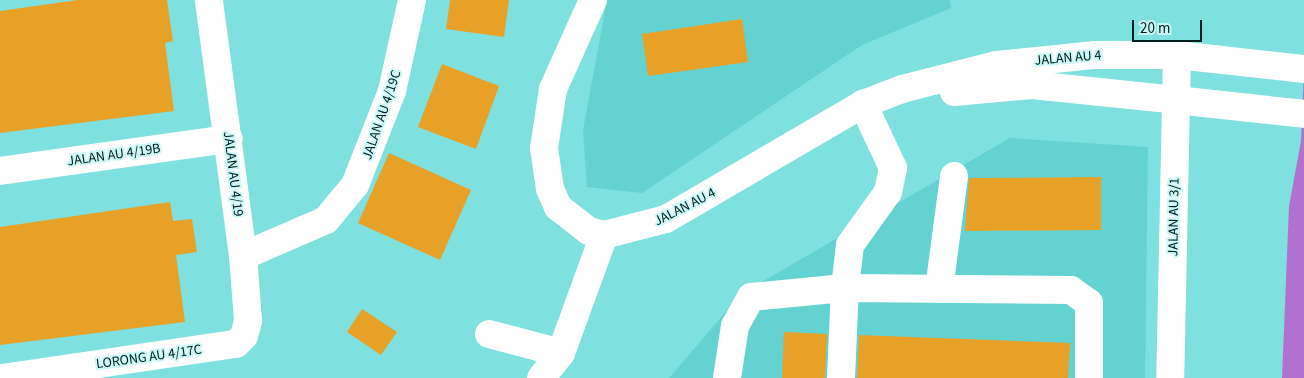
<!DOCTYPE html>
<style>
body{margin:0}
#map{position:relative;width:1304px;height:378px;overflow:hidden;background:#7ee0df;font-family:"Source Sans 3",sans-serif}
div>[style]{position:absolute}
[style*='--x']{left:calc(var(--x)*1px);top:calc(var(--y)*1px);width:calc(var(--w)*1px);rotate:calc(var(--a)*1deg)}
.built>*{inset:0;background:#65d2d2}
.water>*{inset:0;background:#b271ce}
.building>*{inset:0;background:#e8a127}
.minor>*{height:28px;margin:-14px;padding:0 14px;transform-origin:14px;border-radius:14px;background:#fff}
.major>*{height:28px;margin:-14px;padding:0 14px;transform-origin:14px;border-radius:14px;background:#fff}
span{translate:-50% -50%;white-space:nowrap;text-align:center;line-height:1.15;-webkit-text-stroke:4px #caf8f7;paint-order:stroke}
.street-label{font-size:14px;color:#001e1e}
.scale{position:absolute;left:1132px;top:20px;width:70px;height:22px;box-sizing:border-box;border:2px solid #001e1e;border-top:0;padding-left:6px;font-size:15px;line-height:18px;white-space:nowrap;color:#001e1e;-webkit-text-stroke:4px #caf8f7;paint-order:stroke}
</style>
<div id="map">
<div class="built">
<i style="clip-path:polygon(607px 0,950px 0,951px 8px,862px 45px,642px 193px,587px 187px,583px 130px)"></i>
<i style="clip-path:polygon(1010px 138px,1148px 147px,1145px 378px,669px 378px,741px 294px)"></i>
</div>
<div class="water">
<i style="clip-path:polygon(1304px 70px,1304px 378px,1282px 378px,1289px 206px,1301px 141px)"></i>
</div>
<div class="building">
<i style="clip-path:polygon(78px 0,167px 0,173px 41px,165px 43px,174px 111px,0 133px,0 11px)"></i>
<i style="clip-path:polygon(450px 0,509px 0,504px 37px,446px 29px)"></i>
<i style="clip-path:polygon(742px 19px,748px 62px,648px 76px,642px 34px)"></i>
<i style="clip-path:polygon(442px 64px,499px 86px,476px 149px,418px 127px)"></i>
<i style="clip-path:polygon(389px 153px,471px 190px,440px 260px,358px 223px)"></i>
<i style="clip-path:polygon(1101px 177px,1101px 230px,965px 231px,969px 178px)"></i>
<i style="clip-path:polygon(170px 202px,173px 221px,192px 219px,197px 252px,176px 255px,185px 322px,0 345px,0 227px)"></i>
<i style="clip-path:polygon(362px 309px,397px 332px,381px 355px,347px 332px)"></i>
<i style="clip-path:polygon(784px 332px,827px 334px,825px 378px,782px 378px)"></i>
<i style="clip-path:polygon(859px 335px,1070px 343px,1068px 378px,857px 378px)"></i>
</div>
<div class="minor">
<i style="--x:1177;--y:55;--w:128;--a:6.3"></i>
<i style="--x:1176;--y:100;--w:129;--a:6.2"></i>
<i style="--x:0;--y:171;--w:231;--a:-8"></i>
<i style="--x:243;--y:256;--w:90;--a:-23.4"></i>
<i style="--x:326;--y:220;--w:45;--a:-50.4"></i>
<i style="--x:355;--y:185;--w:101;--a:-68.5"></i>
<i style="--x:392;--y:91;--w:93;--a:-77.6"></i>
<i style="--x:939;--y:289;--w:114;--a:-82.4"></i>
<i style="--x:489;--y:334;--w:74;--a:14.8"></i>
<i style="--x:2;--y:378;--w:236;--a:-8.3"></i>
<i style="--x:236;--y:344;--w:11;--a:-45"></i>
<i style="--x:244;--y:336;--w:16;--a:-75"></i>
<i style="--x:248;--y:321;--w:65;--a:-94.4"></i>
<i style="--x:243;--y:256;--w:258;--a:-97.6"></i>
<i style="--x:541;--y:378;--w:32;--a:-51"></i>
<i style="--x:561;--y:353;--w:126;--a:-70"></i>
<i style="--x:727;--y:378;--w:53;--a:-81.3"></i>
<i style="--x:735;--y:326;--w:33;--a:-61"></i>
<i style="--x:751;--y:297;--w:94;--a:-5.5"></i>
<i style="--x:845;--y:288;--w:43;--a:-83.4"></i>
<i style="--x:850;--y:245;--w:65;--a:-54.4"></i>
<i style="--x:888;--y:192;--w:25;--a:-78"></i>
<i style="--x:893;--y:168;--w:71;--a:-115.1"></i>
<i style="--x:841;--y:378;--w:90;--a:-87.5"></i>
<i style="--x:845;--y:288;--w:226;--a:0.5"></i>
<i style="--x:1071;--y:290;--w:22;--a:36"></i>
<i style="--x:1089;--y:303;--w:75;--a:90"></i>
</div>
<div class="major">
<i style="--x:593;--y:0;--w:98;--a:114.2"></i>
<i style="--x:553;--y:89;--w:60;--a:98.7"></i>
<i style="--x:544;--y:148;--w:41;--a:81.7"></i>
<i style="--x:550;--y:189;--w:20;--a:66"></i>
<i style="--x:558;--y:207;--w:39;--a:38"></i>
<i style="--x:589;--y:231;--w:16;--a:15"></i>
<i style="--x:604;--y:235;--w:64;--a:-14.5"></i>
<i style="--x:666;--y:219;--w:228;--a:-30.3"></i>
<i style="--x:863;--y:104;--w:42;--a:-21"></i>
<i style="--x:902;--y:89;--w:97;--a:-14.3"></i>
<i style="--x:996;--y:65;--w:100;--a:-5.8"></i>
<i style="--x:1095;--y:55;--w:82;--a:0"></i>
<i style="--x:1177;--y:55;--w:323;--a:91.2"></i>
<i style="--x:954;--y:92;--w:78;--a:-5.1"></i>
<i style="--x:1032;--y:85;--w:145;--a:5.9"></i>
</div>
<div class="street-label">
<span style="left:1068px;top:58px;rotate:-5deg">JALAN AU 4</span>
<span style="left:382px;top:115px;rotate:-71deg">JALAN AU 4/19C</span>
<span style="left:114px;top:155px;rotate:-8deg">JALAN AU 4/19B</span>
<span style="left:233px;top:174px;rotate:83deg">JALAN AU 4/19</span>
<span style="left:685px;top:207px;rotate:-27deg">JALAN AU 4</span>
<span style="left:1174px;top:217px;rotate:-89deg">JALAN AU 3/1</span>
<span style="left:149px;top:357px;rotate:-8deg">LORONG AU 4/17C</span>
</div>
<div class="scale">20 m</div>
</div>
